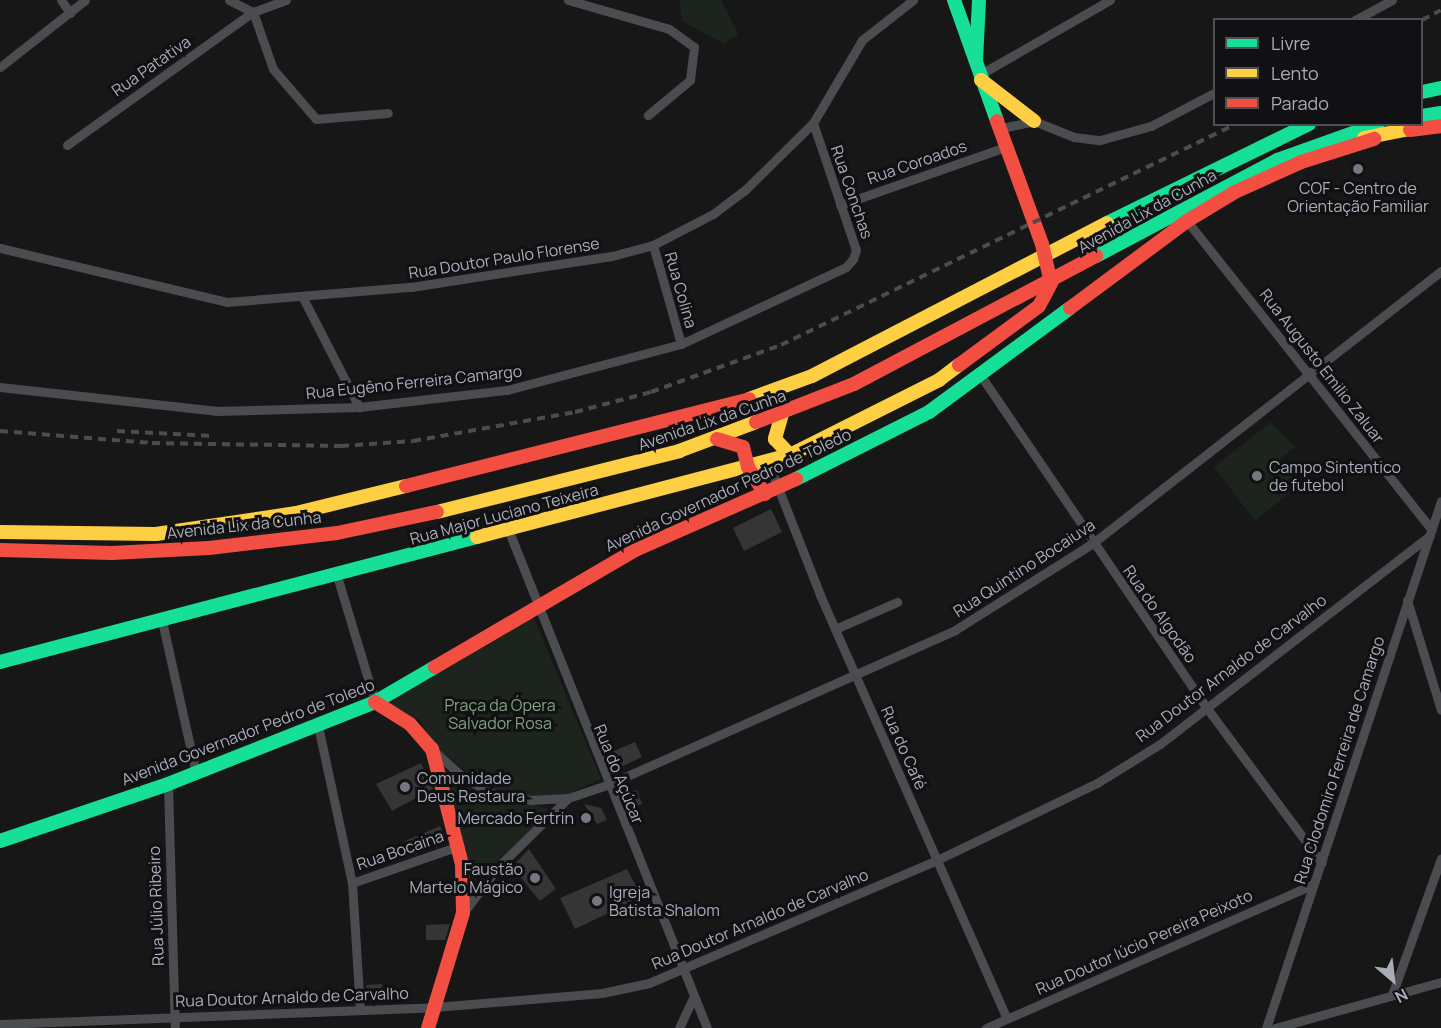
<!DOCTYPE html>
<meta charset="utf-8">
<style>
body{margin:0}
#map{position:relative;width:1441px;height:1028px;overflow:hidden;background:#171717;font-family:Manrope,sans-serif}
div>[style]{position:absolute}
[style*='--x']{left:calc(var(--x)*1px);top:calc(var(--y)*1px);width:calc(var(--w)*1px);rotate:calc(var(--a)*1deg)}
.green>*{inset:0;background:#1d241e}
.building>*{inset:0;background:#353536}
.street>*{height:9px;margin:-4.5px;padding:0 4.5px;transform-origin:4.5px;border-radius:4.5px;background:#4b4c50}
.fast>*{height:14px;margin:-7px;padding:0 7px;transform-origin:7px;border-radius:7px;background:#16e098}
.slow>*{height:14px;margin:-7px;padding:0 7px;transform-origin:7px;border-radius:7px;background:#ffcf43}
.jam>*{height:14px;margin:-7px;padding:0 7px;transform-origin:7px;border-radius:7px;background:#f24e42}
.rail>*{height:4px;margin-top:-2px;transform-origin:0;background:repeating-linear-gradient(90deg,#4b4c4f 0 8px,transparent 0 14px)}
.dots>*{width:16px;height:16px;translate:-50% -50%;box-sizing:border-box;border:3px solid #111113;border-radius:50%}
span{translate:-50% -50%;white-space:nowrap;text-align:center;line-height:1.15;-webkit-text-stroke:6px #111113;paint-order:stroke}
.street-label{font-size:16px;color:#a8adb8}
.poi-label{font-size:16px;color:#a8adb8}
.left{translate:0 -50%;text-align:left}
.right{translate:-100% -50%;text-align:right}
.park-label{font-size:16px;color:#7fa381}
.legend{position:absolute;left:1213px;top:18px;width:210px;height:108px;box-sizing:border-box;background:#111113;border:2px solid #4d4f55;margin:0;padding:8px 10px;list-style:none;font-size:18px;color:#a8adb8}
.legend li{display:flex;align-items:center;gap:12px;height:30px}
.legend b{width:30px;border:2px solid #4d4f55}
.north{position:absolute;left:1363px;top:950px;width:60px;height:60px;-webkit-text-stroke:4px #111113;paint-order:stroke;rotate:152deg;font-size:16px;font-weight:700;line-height:24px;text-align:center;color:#a8adb8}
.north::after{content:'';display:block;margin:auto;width:21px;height:27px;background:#a8adb8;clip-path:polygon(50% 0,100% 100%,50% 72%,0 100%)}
</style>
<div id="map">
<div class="green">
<i style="clip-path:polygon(679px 0,721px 0,738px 34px,724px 44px,682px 21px)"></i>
<i style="clip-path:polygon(1271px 422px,1295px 447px,1280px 459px,1300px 484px,1255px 521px,1214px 467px)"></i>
<i style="clip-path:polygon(533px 616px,601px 779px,563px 796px,511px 796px,479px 781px,434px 746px,420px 720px,380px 704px)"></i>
<i style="clip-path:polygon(444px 769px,472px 790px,549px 809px,489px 873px,468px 870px)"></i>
</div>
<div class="building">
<i style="clip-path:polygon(771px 509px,782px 532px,744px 551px,733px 528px)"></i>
<i style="clip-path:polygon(635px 742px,642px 757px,612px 771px,605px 755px)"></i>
<i style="clip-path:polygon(421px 763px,433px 789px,392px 811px,376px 784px)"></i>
<i style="clip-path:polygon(637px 790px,642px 804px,628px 809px,624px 795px)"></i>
<i style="clip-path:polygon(584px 804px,601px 808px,607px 820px,597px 824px)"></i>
<i style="clip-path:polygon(440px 826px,447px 843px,415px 854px,405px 841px)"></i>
<i style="clip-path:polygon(529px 849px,556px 889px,540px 901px,512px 867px)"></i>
<i style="clip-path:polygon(627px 869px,642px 897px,575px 929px,560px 898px)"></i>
<i style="clip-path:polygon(450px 924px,445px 940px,426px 940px,426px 925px)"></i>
<i style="clip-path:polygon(382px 984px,383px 999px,370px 999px,366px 985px)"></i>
</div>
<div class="street">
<i style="--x:61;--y:0;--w:16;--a:55"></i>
<i style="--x:229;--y:0;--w:27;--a:27"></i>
<i style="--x:253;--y:12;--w:35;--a:-20"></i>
<i style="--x:568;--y:0;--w:105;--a:16"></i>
<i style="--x:669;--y:29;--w:31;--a:36"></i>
<i style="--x:694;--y:47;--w:33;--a:97"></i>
<i style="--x:690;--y:80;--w:55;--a:140.2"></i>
<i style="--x:1355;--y:20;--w:42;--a:-28.4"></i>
<i style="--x:0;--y:67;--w:108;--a:-38.2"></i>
<i style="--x:979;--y:75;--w:151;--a:-29.8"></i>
<i style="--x:997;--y:129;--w:38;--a:-12"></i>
<i style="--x:1034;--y:121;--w:43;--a:21.8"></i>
<i style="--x:1074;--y:137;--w:26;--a:7"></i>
<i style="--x:1100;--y:140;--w:53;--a:-15.4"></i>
<i style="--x:1151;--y:126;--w:71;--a:-27.6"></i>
<i style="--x:67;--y:145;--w:229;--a:-35.6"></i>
<i style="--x:253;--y:12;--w:60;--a:70.7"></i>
<i style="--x:273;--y:69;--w:66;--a:49.3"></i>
<i style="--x:316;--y:119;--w:72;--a:-4.8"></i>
<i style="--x:840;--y:205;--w:173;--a:-19.3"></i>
<i style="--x:1187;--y:221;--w:394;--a:51.6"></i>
<i style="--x:653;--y:245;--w:103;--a:74.2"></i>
<i style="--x:0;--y:248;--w:233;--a:13.4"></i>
<i style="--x:227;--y:302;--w:185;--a:-4.7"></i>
<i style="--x:411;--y:287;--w:203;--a:-8.8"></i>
<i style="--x:612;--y:256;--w:42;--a:-15"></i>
<i style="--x:653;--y:245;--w:68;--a:-27.3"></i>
<i style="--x:713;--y:214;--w:40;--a:-37"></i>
<i style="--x:745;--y:190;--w:95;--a:-44.6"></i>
<i style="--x:813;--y:123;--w:96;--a:-59.4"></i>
<i style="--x:862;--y:40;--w:65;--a:-38.1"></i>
<i style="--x:303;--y:298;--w:123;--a:62.8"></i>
<i style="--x:981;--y:376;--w:400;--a:55.8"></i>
<i style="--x:1206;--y:707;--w:194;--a:53.4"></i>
<i style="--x:0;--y:387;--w:217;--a:6.3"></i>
<i style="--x:216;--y:411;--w:143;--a:-1.6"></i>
<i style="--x:359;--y:407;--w:149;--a:-6.6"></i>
<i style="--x:507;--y:390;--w:180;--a:-14.8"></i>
<i style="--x:681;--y:344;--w:182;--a:-25"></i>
<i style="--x:846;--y:267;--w:11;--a:-49"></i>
<i style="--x:853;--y:259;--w:9;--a:-72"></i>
<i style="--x:856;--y:250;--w:134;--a:-108.7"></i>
<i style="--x:768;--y:462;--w:143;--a:68.6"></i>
<i style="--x:820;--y:595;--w:462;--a:66.2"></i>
<i style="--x:508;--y:529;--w:537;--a:68.26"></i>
<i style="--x:337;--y:576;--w:132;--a:73.2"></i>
<i style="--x:1407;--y:600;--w:115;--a:72.8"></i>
<i style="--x:162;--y:621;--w:156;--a:77.4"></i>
<i style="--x:835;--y:629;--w:68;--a:-23.5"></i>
<i style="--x:318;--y:726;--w:161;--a:77.8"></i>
<i style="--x:352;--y:883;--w:126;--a:86.4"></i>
<i style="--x:434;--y:751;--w:39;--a:42"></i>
<i style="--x:463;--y:777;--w:32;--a:30"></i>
<i style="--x:491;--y:793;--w:40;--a:10"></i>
<i style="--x:530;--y:800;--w:38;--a:-3"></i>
<i style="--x:568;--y:798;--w:41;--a:-18.4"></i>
<i style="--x:607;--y:785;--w:381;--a:-24"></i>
<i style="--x:955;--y:630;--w:163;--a:-32.2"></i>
<i style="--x:1093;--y:543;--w:442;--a:-38"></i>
<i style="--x:168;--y:784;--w:244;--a:88.4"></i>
<i style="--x:352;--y:883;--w:113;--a:-19.1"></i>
<i style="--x:463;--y:913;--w:58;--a:-52.7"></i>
<i style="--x:498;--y:867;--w:98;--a:-44.6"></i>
<i style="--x:1392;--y:995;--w:145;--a:-70.3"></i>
<i style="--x:0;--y:1024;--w:435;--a:-2.2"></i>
<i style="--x:435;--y:1007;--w:168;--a:-4.8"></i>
<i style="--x:602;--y:993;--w:48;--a:-12"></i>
<i style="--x:649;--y:983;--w:313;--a:-23.1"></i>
<i style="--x:937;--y:860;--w:178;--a:-25.7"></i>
<i style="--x:1097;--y:783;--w:74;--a:-31.8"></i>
<i style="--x:1160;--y:744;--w:341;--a:-37.7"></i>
<i style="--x:679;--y:1028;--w:33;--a:-65"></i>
<i style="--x:986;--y:1028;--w:358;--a:-23.7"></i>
<i style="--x:1266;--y:1028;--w:555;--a:-71.63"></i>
<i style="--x:1275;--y:1028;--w:172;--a:-15.5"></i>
</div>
<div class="fast">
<i style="--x:954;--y:0;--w:128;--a:70.4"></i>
<i style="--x:976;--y:60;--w:60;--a:-87.1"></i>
<i style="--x:1422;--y:92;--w:19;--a:-12"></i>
<i style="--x:1422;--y:116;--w:19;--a:-9"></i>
<i style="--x:1107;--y:223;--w:225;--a:-26.1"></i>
<i style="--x:1096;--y:256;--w:205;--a:-27.9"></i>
<i style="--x:1277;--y:160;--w:107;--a:-19.6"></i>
<i style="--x:796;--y:479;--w:149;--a:-26.7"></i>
<i style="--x:929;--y:412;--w:175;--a:-36.4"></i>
<i style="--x:0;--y:662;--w:493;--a:-14.7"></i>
<i style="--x:0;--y:841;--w:177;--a:-18.7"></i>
<i style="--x:168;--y:784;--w:223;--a:-21.6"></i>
<i style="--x:375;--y:702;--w:69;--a:-30.3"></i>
</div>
<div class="slow">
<i style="--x:981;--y:80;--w:67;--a:37.7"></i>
<i style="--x:1364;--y:138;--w:56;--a:-11.3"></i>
<i style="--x:749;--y:399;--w:67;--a:-20.1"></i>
<i style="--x:812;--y:376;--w:332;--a:-27.4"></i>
<i style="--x:782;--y:414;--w:26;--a:106"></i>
<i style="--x:775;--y:439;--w:22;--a:47"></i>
<i style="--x:437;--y:512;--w:250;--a:-14.1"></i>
<i style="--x:679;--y:451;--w:82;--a:-20.6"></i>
<i style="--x:0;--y:532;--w:156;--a:0.7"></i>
<i style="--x:156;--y:534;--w:142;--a:-8.5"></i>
<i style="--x:296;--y:513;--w:113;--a:-13.8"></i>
<i style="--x:477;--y:537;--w:324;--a:-14.7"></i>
<i style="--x:790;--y:455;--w:167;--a:-26.7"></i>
<i style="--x:939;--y:380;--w:25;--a:-37"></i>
</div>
<div class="jam">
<i style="--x:1410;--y:130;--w:31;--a:-7"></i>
<i style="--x:1070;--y:308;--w:146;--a:-36.6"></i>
<i style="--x:1187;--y:221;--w:56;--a:-31.1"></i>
<i style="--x:1235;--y:192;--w:72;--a:-24.4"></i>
<i style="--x:1301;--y:162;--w:77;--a:-17.5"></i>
<i style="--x:959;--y:365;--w:99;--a:-36.4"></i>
<i style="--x:1039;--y:306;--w:26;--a:-62"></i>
<i style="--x:1051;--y:283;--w:40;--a:-103"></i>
<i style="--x:1042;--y:244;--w:131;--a:-110.1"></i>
<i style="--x:756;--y:422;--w:105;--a:-21.2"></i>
<i style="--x:854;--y:384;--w:274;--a:-27.9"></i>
<i style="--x:717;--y:439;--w:27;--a:17"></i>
<i style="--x:743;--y:447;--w:21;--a:76"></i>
<i style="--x:748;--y:467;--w:32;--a:58"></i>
<i style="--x:406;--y:486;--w:354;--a:-14.2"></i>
<i style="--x:0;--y:550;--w:112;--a:1.5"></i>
<i style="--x:112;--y:553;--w:97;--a:-3"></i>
<i style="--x:209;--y:548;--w:129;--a:-6.7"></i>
<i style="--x:337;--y:533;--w:102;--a:-11.9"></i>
<i style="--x:435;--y:667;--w:232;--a:-30.3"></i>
<i style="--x:635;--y:550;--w:176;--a:-23.8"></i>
<i style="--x:375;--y:702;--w:41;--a:32.2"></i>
<i style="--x:410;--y:724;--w:33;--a:49"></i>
<i style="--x:432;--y:749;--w:119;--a:75.4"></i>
<i style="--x:462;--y:864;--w:49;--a:88.8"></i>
<i style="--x:463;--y:913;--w:120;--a:106.9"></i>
</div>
<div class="rail">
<i style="--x:1422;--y:20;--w:21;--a:-28"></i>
<i style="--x:0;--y:431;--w:152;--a:4.5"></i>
<i style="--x:152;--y:443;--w:189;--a:0.9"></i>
<i style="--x:341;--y:446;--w:72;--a:-4"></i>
<i style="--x:413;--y:441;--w:165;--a:-10.1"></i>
<i style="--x:575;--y:412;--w:79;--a:-14.7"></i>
<i style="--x:651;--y:392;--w:138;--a:-19.9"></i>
<i style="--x:781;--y:345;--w:506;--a:-25.91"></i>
<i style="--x:117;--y:431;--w:96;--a:3"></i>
</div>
<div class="dots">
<i style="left:1358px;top:169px;background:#757880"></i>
<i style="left:1257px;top:476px;background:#757880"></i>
<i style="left:405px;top:787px;background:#757880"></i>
<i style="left:586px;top:818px;background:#757880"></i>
<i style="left:535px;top:878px;background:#757880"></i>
<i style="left:597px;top:901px;background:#757880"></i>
</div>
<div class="street-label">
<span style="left:151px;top:66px;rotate:-35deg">Rua Patativa</span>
<span style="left:917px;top:162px;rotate:-19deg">Rua Coroados</span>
<span style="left:852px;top:192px;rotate:71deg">Rua Conchas</span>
<span style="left:1147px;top:211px;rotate:-29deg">Avenida Lix da Cunha</span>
<span style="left:504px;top:258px;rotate:-9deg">Rua Doutor Paulo Florense</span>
<span style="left:681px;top:290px;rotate:74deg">Rua Colina</span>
<span style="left:1322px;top:366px;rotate:52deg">Rua Augusto Emilio Zaluar</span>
<span style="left:414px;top:382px;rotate:-6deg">Rua Eugêno Ferreira Camargo</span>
<span style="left:712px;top:420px;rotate:-19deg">Avenida Lix da Cunha</span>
<span style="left:728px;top:490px;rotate:-25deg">Avenida Governador Pedro de Toledo</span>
<span style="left:504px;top:514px;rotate:-15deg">Rua Major Luciano Teixeira</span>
<span style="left:244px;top:525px;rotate:-6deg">Avenida Lix da Cunha</span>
<span style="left:1024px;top:568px;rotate:-33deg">Rua Quintino Bocaiuva</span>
<span style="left:1160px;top:614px;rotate:55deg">Rua do Algodão</span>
<span style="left:1231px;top:668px;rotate:-37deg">Rua Doutor Arnaldo de Carvalho</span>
<span style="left:248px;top:732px;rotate:-21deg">Avenida Governador Pedro de Toledo</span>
<span style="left:904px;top:748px;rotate:66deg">Rua do Café</span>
<span style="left:1339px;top:760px;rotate:-72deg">Rua Clodomiro Ferreira de Camargo</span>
<span style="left:619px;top:774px;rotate:68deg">Rua do Açúcar</span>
<span style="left:400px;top:850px;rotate:-19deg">Rua Bocaina</span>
<span style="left:156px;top:906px;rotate:-92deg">Rua Júlio Ribeiro</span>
<span style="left:760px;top:919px;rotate:-23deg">Rua Doutor Arnaldo de Carvalho</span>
<span style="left:1144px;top:942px;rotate:-24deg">Rua Doutor lúcio Pereira Peixoto</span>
<span style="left:292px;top:997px;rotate:-2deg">Rua Doutor Arnaldo de Carvalho</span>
</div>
<div class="poi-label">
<span style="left:1358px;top:197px">COF - Centro de<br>Orientação Familiar</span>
<span class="left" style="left:1269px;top:476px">Campo Sintentico<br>de futebol</span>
<span class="left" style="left:417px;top:787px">Comunidade<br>Deus Restaura</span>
<span class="right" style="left:574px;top:818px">Mercado Fertrin</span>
<span class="right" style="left:523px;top:878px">Faustão<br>Martelo Mágico</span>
<span class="left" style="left:609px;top:901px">Igreja<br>Batista Shalom</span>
</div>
<div class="park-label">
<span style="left:500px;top:714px">Praça da Ópera<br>Salvador Rosa</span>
</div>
<ul class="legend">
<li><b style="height:8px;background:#16e098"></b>Livre</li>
<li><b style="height:8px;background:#ffcf43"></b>Lento</li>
<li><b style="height:8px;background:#f24e42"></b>Parado</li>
</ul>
<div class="north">N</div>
</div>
